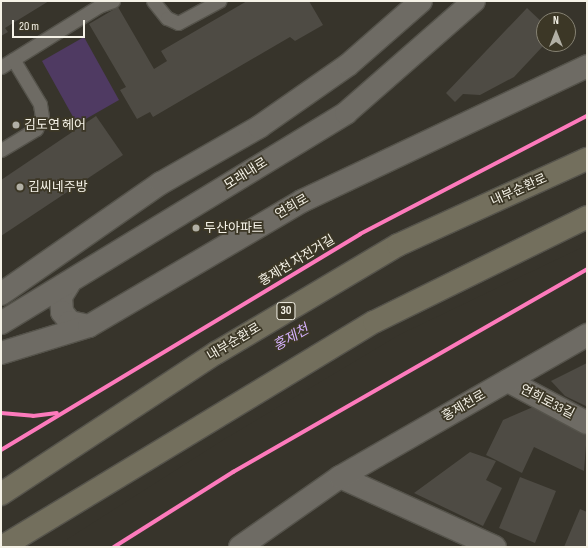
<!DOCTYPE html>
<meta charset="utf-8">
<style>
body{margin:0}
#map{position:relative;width:588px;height:548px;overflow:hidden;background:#37342b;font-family:"Sofia Sans Condensed","Noto Sans KR",sans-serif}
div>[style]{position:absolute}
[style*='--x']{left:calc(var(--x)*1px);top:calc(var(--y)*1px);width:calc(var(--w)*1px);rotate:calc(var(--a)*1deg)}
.green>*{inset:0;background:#4f3a62}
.pier>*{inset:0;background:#37342b}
.building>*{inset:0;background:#4e4b44}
.roads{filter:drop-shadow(1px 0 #55534b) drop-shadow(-1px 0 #55534b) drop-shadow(0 1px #55534b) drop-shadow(0 -1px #55534b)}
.lane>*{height:13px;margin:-6.5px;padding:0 6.5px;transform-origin:6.5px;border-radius:6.5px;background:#6e6b64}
.street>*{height:22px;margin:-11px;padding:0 11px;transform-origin:11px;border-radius:11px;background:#6e6b64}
.secondary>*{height:22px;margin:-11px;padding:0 11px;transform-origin:11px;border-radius:11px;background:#6e6b64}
.highway>*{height:22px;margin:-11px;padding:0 11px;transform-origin:11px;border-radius:11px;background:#736f5d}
.cycleway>*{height:4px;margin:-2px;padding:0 2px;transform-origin:2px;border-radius:2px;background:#fd7abc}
.dots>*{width:11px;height:11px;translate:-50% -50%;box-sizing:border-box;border:2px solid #3c3726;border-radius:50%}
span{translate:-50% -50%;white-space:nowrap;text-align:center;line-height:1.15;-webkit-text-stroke:3.5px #3c3726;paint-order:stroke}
.shield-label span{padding:1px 3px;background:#3c3726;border:1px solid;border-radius:3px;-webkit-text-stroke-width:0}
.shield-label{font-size:12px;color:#f5f2e7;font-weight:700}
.poi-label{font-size:13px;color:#f5f2e7}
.left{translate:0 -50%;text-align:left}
.street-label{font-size:13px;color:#f5f2e7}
.water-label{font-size:14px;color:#d4b0fc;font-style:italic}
.frame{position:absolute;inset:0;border:2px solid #f5f2e7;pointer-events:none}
.north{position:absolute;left:536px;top:12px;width:40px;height:40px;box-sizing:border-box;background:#3c3726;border:1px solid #868273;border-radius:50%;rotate:0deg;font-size:11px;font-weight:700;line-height:16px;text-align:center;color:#f5f2e7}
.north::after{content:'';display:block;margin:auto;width:14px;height:18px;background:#b2b0a5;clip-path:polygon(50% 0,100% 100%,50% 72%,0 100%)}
.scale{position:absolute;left:12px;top:20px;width:73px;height:18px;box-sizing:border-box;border:2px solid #f5f2e7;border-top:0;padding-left:5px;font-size:12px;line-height:14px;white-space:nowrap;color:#f5f2e7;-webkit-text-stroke:3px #3c3726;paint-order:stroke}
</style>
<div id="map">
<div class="green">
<i style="clip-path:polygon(84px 37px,119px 100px,77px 124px,42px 61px)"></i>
</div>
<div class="pier">
<i style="clip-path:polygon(587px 141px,587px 245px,399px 335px,223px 440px,55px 547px,1px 547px,1px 477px,263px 311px,411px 229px)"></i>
</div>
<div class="building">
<i style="clip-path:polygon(1px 1px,49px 1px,5px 28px,8px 32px,1px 36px)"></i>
<i style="clip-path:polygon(247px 1px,309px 1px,323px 25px,295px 41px,290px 37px,153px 117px,150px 112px,137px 119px,120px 90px,126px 87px,89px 24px,118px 7px,154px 69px,167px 61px,161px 51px)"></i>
<i style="clip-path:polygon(527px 8px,544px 24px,544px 45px,514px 77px,480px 95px,463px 94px,455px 102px,446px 93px)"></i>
<i style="clip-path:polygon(96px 116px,123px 155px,1px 236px,1px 180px)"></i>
<i style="clip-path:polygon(587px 363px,587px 405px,586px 406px,565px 396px,551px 381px)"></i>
<i style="clip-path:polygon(533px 407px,587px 433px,584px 471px,534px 447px,522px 473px,486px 455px,503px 420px)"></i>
<i style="clip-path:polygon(470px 452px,496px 461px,486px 480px,502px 488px,483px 526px,414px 493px)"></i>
<i style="clip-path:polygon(520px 477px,556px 491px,535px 543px,499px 528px)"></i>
<i style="clip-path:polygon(580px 509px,587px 512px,587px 547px,564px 547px)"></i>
</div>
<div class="roads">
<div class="lane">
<i style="--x:153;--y:1;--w:22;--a:51"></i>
<i style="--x:167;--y:18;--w:12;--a:24"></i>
<i style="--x:178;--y:23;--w:47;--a:-28.2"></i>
<i style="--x:1;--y:67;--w:115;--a:-31.9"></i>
<i style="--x:99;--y:6;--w:15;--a:-20"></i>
<i style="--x:1;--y:150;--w:41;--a:-31"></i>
<i style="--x:36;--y:129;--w:13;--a:-63"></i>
<i style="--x:42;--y:117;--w:13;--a:-99"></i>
<i style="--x:40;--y:104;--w:52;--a:-121"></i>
</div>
<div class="street">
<i style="--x:508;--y:381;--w:89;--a:28"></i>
<i style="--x:340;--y:477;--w:170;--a:24.3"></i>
<i style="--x:240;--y:547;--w:122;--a:-35"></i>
<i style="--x:340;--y:477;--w:285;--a:-29.9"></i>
</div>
<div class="secondary">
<i style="--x:69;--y:284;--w:15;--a:122"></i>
<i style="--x:61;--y:297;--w:15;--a:86"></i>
<i style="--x:62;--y:312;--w:13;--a:51"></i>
<i style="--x:70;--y:322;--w:19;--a:12"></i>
<i style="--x:1;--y:294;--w:195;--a:-34.8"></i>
<i style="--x:161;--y:183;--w:113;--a:-29.7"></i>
<i style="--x:259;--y:127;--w:108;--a:-34.9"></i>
<i style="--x:348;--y:65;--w:97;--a:-41.2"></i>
<i style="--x:1;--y:323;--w:404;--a:-31.3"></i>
<i style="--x:346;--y:113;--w:170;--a:-41.2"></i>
<i style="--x:1;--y:353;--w:92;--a:-17.1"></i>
<i style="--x:89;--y:326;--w:247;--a:-30.4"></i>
<i style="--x:302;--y:201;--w:315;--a:-25.3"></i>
</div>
<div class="highway">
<i style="--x:1;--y:494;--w:257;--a:-33.3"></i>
<i style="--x:216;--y:353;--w:212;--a:-30.7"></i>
<i style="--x:398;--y:245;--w:208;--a:-24.5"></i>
<i style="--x:2;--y:547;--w:435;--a:-31.2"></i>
<i style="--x:374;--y:322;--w:237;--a:-26.2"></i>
</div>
</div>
<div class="cycleway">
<i style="--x:1;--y:413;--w:32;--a:5"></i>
<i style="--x:33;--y:416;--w:24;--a:-7"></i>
<i style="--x:1;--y:450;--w:419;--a:-31"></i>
<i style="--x:360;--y:234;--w:256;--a:-27.5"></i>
<i style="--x:114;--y:547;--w:141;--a:-32.2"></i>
<i style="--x:233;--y:472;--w:408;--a:-29.8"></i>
</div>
<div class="dots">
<i style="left:16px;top:125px;background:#b2b0a5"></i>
<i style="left:20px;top:187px;background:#b2b0a5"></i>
<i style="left:196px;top:228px;background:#b2b0a5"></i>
</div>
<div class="shield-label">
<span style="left:286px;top:311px">30</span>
</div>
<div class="poi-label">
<span class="left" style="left:24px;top:125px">김도연 헤어</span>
<span class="left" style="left:28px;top:187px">김씨네주방</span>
<span class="left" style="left:204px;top:228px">두산아파트</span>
</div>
<div class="street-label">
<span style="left:246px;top:174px;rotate:-32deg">모래내로</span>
<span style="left:519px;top:190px;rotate:-24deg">내부순환로</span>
<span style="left:292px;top:207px;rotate:-30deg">연희로</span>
<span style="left:297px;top:261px;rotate:-31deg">홍제천 자전거길</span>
<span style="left:234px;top:342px;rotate:-31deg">내부순환로</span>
<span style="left:547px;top:402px;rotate:27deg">연희로33길</span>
<span style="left:464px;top:406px;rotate:-30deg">홍제천로</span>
</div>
<div class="water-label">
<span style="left:291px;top:338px;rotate:-30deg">홍제천</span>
</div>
<div class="frame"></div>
<div class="north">N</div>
<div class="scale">20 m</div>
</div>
